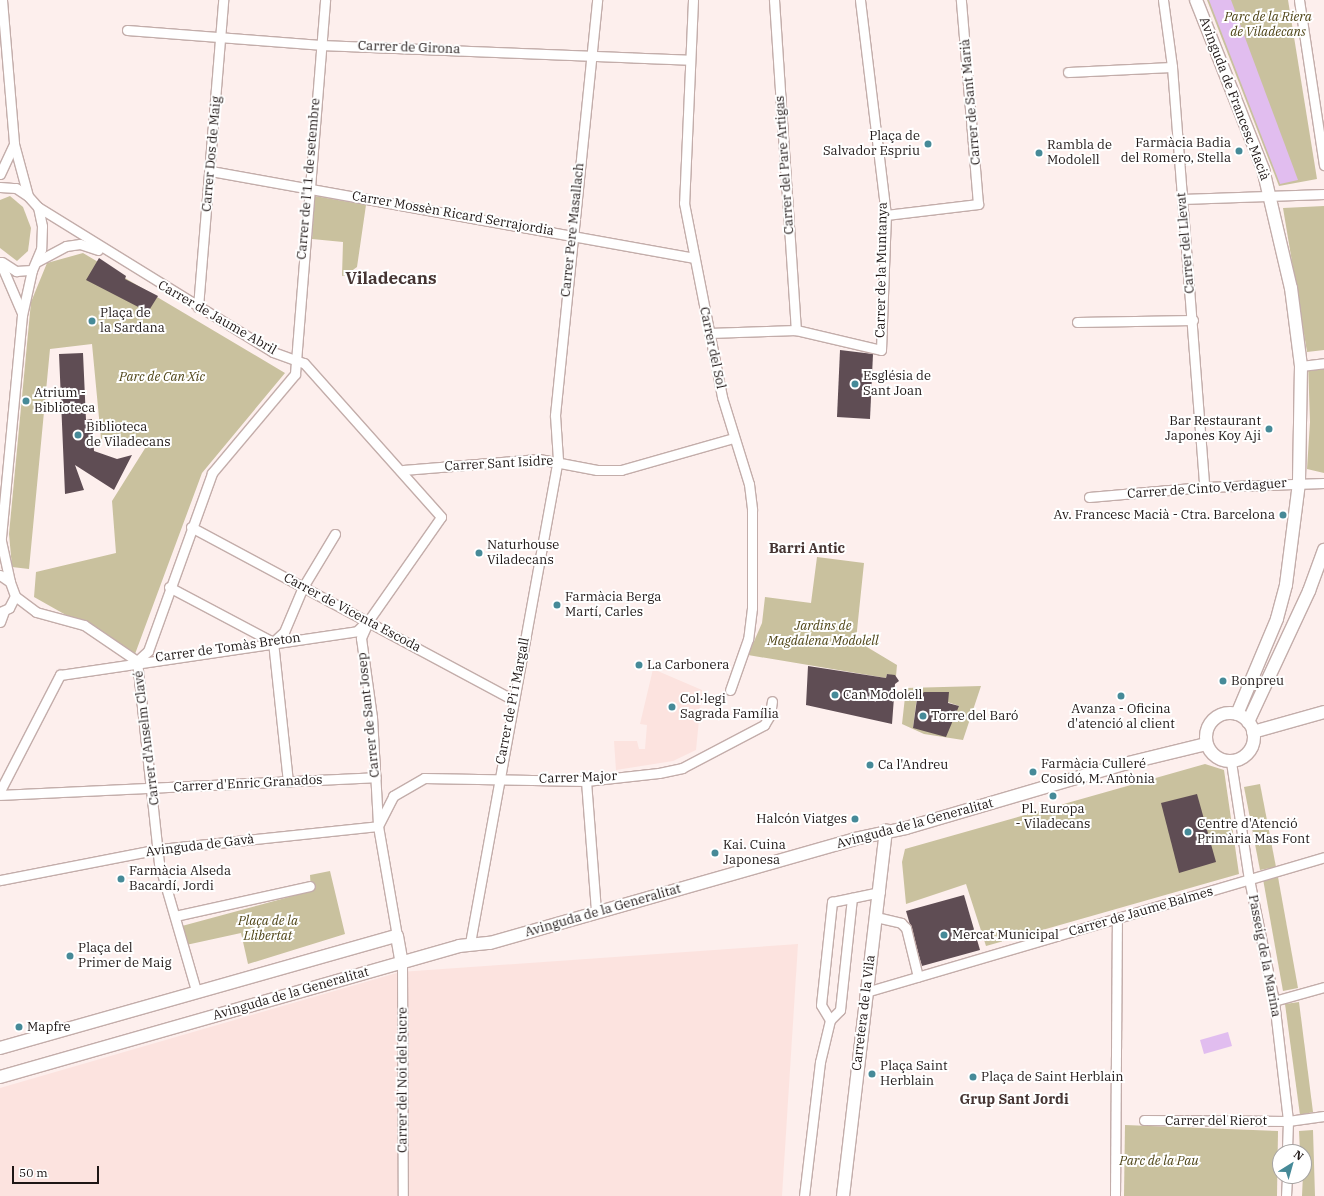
<!DOCTYPE html>
<meta charset="utf-8">
<style>
body{margin:0}
#map{position:relative;width:1324px;height:1196px;overflow:hidden;background:#fdefed;font-family:"IBM Plex Serif",serif}
div>[style]{position:absolute}
[style*='--x']{left:calc(var(--x)*1px);top:calc(var(--y)*1px);width:calc(var(--w)*1px);rotate:calc(var(--a)*1deg)}
.built>*{inset:0;background:#fce3df}
.green>*{inset:0;background:#c9c19e}
.water>*{inset:0;background:#e1bdef}
.building>*{inset:0;background:#5f4d54}
.roads{filter:drop-shadow(1px 0 #c3adaa) drop-shadow(-1px 0 #c3adaa) drop-shadow(0 1px #c3adaa) drop-shadow(0 -1px #c3adaa)}
.minor>*{height:9px;margin:-4.5px;padding:0 4.5px;transform-origin:4.5px;border-radius:4.5px;background:#fff}
.tertiary>*{height:12px;margin:-6px;padding:0 6px;transform-origin:6px;border-radius:6px;background:#fff}
.tertiary>.ring{margin:-6px;padding:0;box-sizing:content-box;background:none;border:12px solid #fff;border-radius:50%}
.dots>*{width:11px;height:11px;translate:-50% -50%;box-sizing:border-box;border:2px solid #fff;border-radius:50%}
span{translate:-50% -50%;white-space:nowrap;text-align:center;line-height:1.15;-webkit-text-stroke:4px #fff;paint-order:stroke}
.park-label{font-size:13px;color:#4d4315;font-style:italic}
.street-label{font-size:13px;color:#1e1615}
.poi-label{font-size:13px;color:#1e1615}
.right{translate:-100% -50%;text-align:right}
.left{translate:0 -50%;text-align:left}
.neighbourhood-label{font-size:14px;color:#453432;font-weight:700}
.district-label{font-size:17px;color:#453432;font-weight:700}
.north{position:absolute;left:1272px;top:1144px;width:40px;height:40px;box-sizing:border-box;background:#fff;border:1px solid #a5a2a1;border-radius:50%;rotate:37deg;font-size:11px;font-weight:700;line-height:16px;text-align:center;color:#1e1615}
.north::after{content:'';display:block;margin:auto;width:14px;height:18px;background:#468a98;clip-path:polygon(50% 0,100% 100%,50% 72%,0 100%)}
.scale{position:absolute;left:12px;top:1166px;width:87px;height:18px;box-sizing:border-box;border:2px solid #1e1615;border-top:0;padding-left:5px;font-size:12px;line-height:14px;white-space:nowrap;color:#1e1615;-webkit-text-stroke:3px #fff;paint-order:stroke}
</style>
<div id="map">
<div class="built">
<i style="clip-path:polygon(653px 669px,702px 690px,696px 750px,673px 761px,616px 770px,614px 741px,637px 741px,639px 749px,645px 749px,647px 725px,640px 724px)"></i>
<i style="clip-path:polygon(798px 944px,782px 1196px,0 1196px,0 1088px,400px 972px)"></i>
</div>
<div class="green">
<i style="clip-path:polygon(1207px 0,1288px 0,1317px 179px,1279px 186px)"></i>
<i style="clip-path:polygon(10px 196px,23px 207px,31px 228px,28px 251px,17px 261px,0 248px,0 200px)"></i>
<i style="clip-path:polygon(315px 196px,366px 205px,357px 267px,346px 275px,342px 276px,343px 242px,312px 239px)"></i>
<i style="clip-path:polygon(1324px 206px,1324px 350px,1307px 352px,1283px 208px)"></i>
<i style="clip-path:polygon(83px 253px,285px 373px,202px 473px,135px 654px,34px 597px,36px 572px,116px 553px,112px 501px,149px 442px,101px 439px,92px 344px,50px 349px,29px 569px,12px 567px,9px 534px,31px 302px,47px 263px)"></i>
<i style="clip-path:polygon(1308px 362px,1324px 362px,1324px 473px,1307px 469px,1310px 422px)"></i>
<i style="clip-path:polygon(817px 557px,864px 563px,856px 640px,867px 641px,867px 647px,897px 665px,896px 676px,887px 674px,886px 678px,748px 655px,762px 623px,765px 597px,811px 603px)"></i>
<i style="clip-path:polygon(evenodd,981px 686px,963px 740px,924px 734px,902px 724px,906px 688px,981px 686px,924px 692px,948px 692px,942px 700px,959px 706px,913px 728px,917px 696px,924px 695px,924px 692px)"></i>
<i style="clip-path:polygon(1205px 764px,1224px 770px,1239px 874px,986px 946px,966px 884px,906px 904px,902px 862px,905px 849px)"></i>
<i style="clip-path:polygon(1260px 784px,1276px 867px,1260px 870px,1244px 787px)"></i>
<i style="clip-path:polygon(330px 871px,345px 934px,248px 964px,241px 933px,186px 945px,182px 926px,311px 891px,310px 875px)"></i>
<i style="clip-path:polygon(1278px 877px,1298px 988px,1283px 991px,1263px 879px)"></i>
<i style="clip-path:polygon(1299px 1002px,1313px 1112px,1300px 1115px,1285px 1004px)"></i>
<i style="clip-path:polygon(1125px 1125px,1278px 1131px,1277px 1196px,1124px 1196px)"></i>
<i style="clip-path:polygon(1313px 1130px,1315px 1196px,1302px 1196px,1304px 1152px,1300px 1152px,1299px 1131px)"></i>
</div>
<div class="water">
<i style="clip-path:polygon(1209px 0,1231px 0,1298px 180px,1280px 184px)"></i>
<i style="clip-path:polygon(1228px 1032px,1232px 1046px,1204px 1054px,1200px 1040px)"></i>
</div>
<div class="building">
<i style="clip-path:polygon(99px 258px,126px 276px,125px 279px,158px 296px,148px 312px,86px 280px)"></i>
<i style="clip-path:polygon(840px 350px,873px 354px,870px 419px,837px 417px)"></i>
<i style="clip-path:polygon(83px 353px,86px 420px,92px 419px,94px 451px,117px 459px,132px 455px,114px 490px,75px 465px,84px 490px,65px 494px,59px 354px)"></i>
<i style="clip-path:polygon(808px 666px,886px 678px,887px 674px,895px 675px,899px 681px,895px 684px,892px 724px,806px 705px)"></i>
<i style="clip-path:polygon(924px 692px,949px 692px,948px 703px,959px 706px,946px 737px,913px 728px,917px 699px)"></i>
<i style="clip-path:polygon(1197px 794px,1216px 862px,1179px 873px,1161px 803px)"></i>
<i style="clip-path:polygon(964px 895px,980px 950px,922px 966px,906px 911px)"></i>
</div>
<div class="roads">
<div class="minor">
<i style="--x:2;--y:0;--w:144;--a:85.2"></i>
<i style="--x:14;--y:144;--w:54;--a:74.9"></i>
<i style="--x:693;--y:0;--w:203;--a:92.5"></i>
<i style="--x:684;--y:203;--w:198;--a:78.9"></i>
<i style="--x:722;--y:397;--w:91;--a:72.8"></i>
<i style="--x:749;--y:484;--w:26;--a:83"></i>
<i style="--x:752;--y:510;--w:98;--a:90"></i>
<i style="--x:752;--y:608;--w:31;--a:97"></i>
<i style="--x:748;--y:639;--w:54;--a:109.4"></i>
<i style="--x:774;--y:0;--w:331;--a:86.2"></i>
<i style="--x:1163;--y:0;--w:68;--a:82.3"></i>
<i style="--x:1172;--y:67;--w:421;--a:85.6"></i>
<i style="--x:1299;--y:0;--w:167;--a:81.4"></i>
<i style="--x:127;--y:30;--w:194;--a:4.4"></i>
<i style="--x:320;--y:45;--w:370;--a:2.3"></i>
<i style="--x:1068;--y:72;--w:104;--a:-2.8"></i>
<i style="--x:211;--y:171;--w:491;--a:10.2"></i>
<i style="--x:0;--y:174;--w:33;--a:-65"></i>
<i style="--x:0;--y:187;--w:16;--a:4"></i>
<i style="--x:16;--y:188;--w:14;--a:34"></i>
<i style="--x:28;--y:196;--w:15;--a:48"></i>
<i style="--x:38;--y:207;--w:19;--a:78"></i>
<i style="--x:42;--y:226;--w:23;--a:92"></i>
<i style="--x:41;--y:249;--w:23;--a:113"></i>
<i style="--x:32;--y:270;--w:46;--a:102.5"></i>
<i style="--x:22;--y:315;--w:232;--a:95.4"></i>
<i style="--x:1182;--y:199;--w:142;--a:-2"></i>
<i style="--x:38;--y:207;--w:276;--a:31.7"></i>
<i style="--x:273;--y:352;--w:33;--a:20"></i>
<i style="--x:304;--y:363;--w:206;--a:48.3"></i>
<i style="--x:441;--y:517;--w:126;--a:125"></i>
<i style="--x:369;--y:620;--w:20;--a:114"></i>
<i style="--x:361;--y:638;--w:80;--a:82.1"></i>
<i style="--x:372;--y:717;--w:109;--a:86.8"></i>
<i style="--x:378;--y:826;--w:112;--a:80.2"></i>
<i style="--x:886;--y:215;--w:93;--a:-6.8"></i>
<i style="--x:978;--y:204;--w:205;--a:-94.8"></i>
<i style="--x:0;--y:262;--w:56;--a:66.7"></i>
<i style="--x:2;--y:262;--w:17;--a:33"></i>
<i style="--x:16;--y:271;--w:16;--a:-4"></i>
<i style="--x:36;--y:262;--w:34;--a:-28"></i>
<i style="--x:66;--y:246;--w:14;--a:-8"></i>
<i style="--x:80;--y:244;--w:19;--a:18"></i>
<i style="--x:198;--y:307;--w:308;--a:-85.3"></i>
<i style="--x:1077;--y:322;--w:116;--a:-1"></i>
<i style="--x:709;--y:333;--w:87;--a:-2"></i>
<i style="--x:796;--y:330;--w:87;--a:13.2"></i>
<i style="--x:881;--y:350;--w:135;--a:-87.9"></i>
<i style="--x:886;--y:215;--w:217;--a:-96.9"></i>
<i style="--x:1301;--y:366;--w:23;--a:-7"></i>
<i style="--x:403;--y:470;--w:136;--a:-4.6"></i>
<i style="--x:539;--y:459;--w:59;--a:10.7"></i>
<i style="--x:597;--y:470;--w:24;--a:0"></i>
<i style="--x:621;--y:470;--w:116;--a:-15.9"></i>
<i style="--x:1089;--y:497;--w:115;--a:-5"></i>
<i style="--x:1204;--y:487;--w:120;--a:-1.9"></i>
<i style="--x:191;--y:527;--w:366;--a:28.2"></i>
<i style="--x:1;--y:541;--w:42;--a:77.6"></i>
<i style="--x:0;--y:575;--w:12;--a:35"></i>
<i style="--x:10;--y:582;--w:15;--a:70"></i>
<i style="--x:15;--y:596;--w:13;--a:117"></i>
<i style="--x:9;--y:608;--w:10;--a:156"></i>
<i style="--x:169;--y:587;--w:118;--a:27.9"></i>
<i style="--x:15;--y:596;--w:26;--a:37"></i>
<i style="--x:36;--y:612;--w:50;--a:15.2"></i>
<i style="--x:84;--y:625;--w:64;--a:34.2"></i>
<i style="--x:0;--y:622;--w:12;--a:-70"></i>
<i style="--x:137;--y:661;--w:15;--a:-42"></i>
<i style="--x:148;--y:651;--w:189;--a:-70.2"></i>
<i style="--x:212;--y:473;--w:129;--a:-50"></i>
<i style="--x:295;--y:374;--w:375;--a:-85.4"></i>
<i style="--x:137;--y:661;--w:203;--a:83.8"></i>
<i style="--x:159;--y:863;--w:132;--a:73.8"></i>
<i style="--x:1231;--y:762;--w:118;--a:81.3"></i>
<i style="--x:1249;--y:879;--w:125;--a:78.4"></i>
<i style="--x:1274;--y:1001;--w:121;--a:83.3"></i>
<i style="--x:1288;--y:1121;--w:31;--a:92"></i>
<i style="--x:586;--y:781;--w:131;--a:85.6"></i>
<i style="--x:288;--y:782;--w:141;--a:-96.1"></i>
<i style="--x:273;--y:642;--w:15;--a:-42"></i>
<i style="--x:284;--y:632;--w:49;--a:-67.1"></i>
<i style="--x:303;--y:587;--w:62;--a:-58.9"></i>
<i style="--x:0;--y:791;--w:131;--a:-62.7"></i>
<i style="--x:60;--y:675;--w:300;--a:-8.4"></i>
<i style="--x:357;--y:631;--w:11;--a:-45"></i>
<i style="--x:0;--y:795;--w:376;--a:-2.7"></i>
<i style="--x:0;--y:880;--w:163;--a:-11"></i>
<i style="--x:160;--y:849;--w:219;--a:-6"></i>
<i style="--x:378;--y:826;--w:34;--a:-63"></i>
<i style="--x:393;--y:796;--w:36;--a:-30"></i>
<i style="--x:424;--y:778;--w:162;--a:1.1"></i>
<i style="--x:586;--y:781;--w:73;--a:-6.3"></i>
<i style="--x:659;--y:773;--w:24;--a:-12"></i>
<i style="--x:682;--y:768;--w:93;--a:-27.7"></i>
<i style="--x:764;--y:725;--w:12;--a:-59"></i>
<i style="--x:770;--y:715;--w:14;--a:-82"></i>
<i style="--x:175;--y:916;--w:138;--a:-12.5"></i>
<i style="--x:876;--y:917;--w:26;--a:13"></i>
<i style="--x:901;--y:923;--w:7;--a:45"></i>
<i style="--x:906;--y:928;--w:50;--a:76.2"></i>
<i style="--x:470;--y:943;--w:491;--a:-79.7"></i>
<i style="--x:558;--y:460;--w:45;--a:-93.8"></i>
<i style="--x:555;--y:415;--w:417;--a:-84.2"></i>
<i style="--x:402;--y:963;--w:233;--a:89.8"></i>
<i style="--x:866;--y:992;--w:477;--a:-16.4"></i>
<i style="--x:1274;--y:1001;--w:52;--a:-15.6"></i>
<i style="--x:830;--y:1020;--w:17;--a:-121"></i>
<i style="--x:821;--y:1005;--w:104;--a:-83.9"></i>
<i style="--x:832;--y:902;--w:49;--a:-11.8"></i>
<i style="--x:1144;--y:1120;--w:144;--a:0.4"></i>
<i style="--x:1288;--y:1121;--w:36;--a:-8"></i>
<i style="--x:804;--y:1196;--w:135;--a:-83.2"></i>
<i style="--x:820;--y:1062;--w:43;--a:-76.6"></i>
<i style="--x:830;--y:1020;--w:14;--a:-45"></i>
<i style="--x:840;--y:1010;--w:113;--a:-83.9"></i>
<i style="--x:1115;--y:1196;--w:277;--a:-89.6"></i>
<i style="--x:1286;--y:1196;--w:20;--a:-87"></i>
</div>
<div class="tertiary">
<i style="--x:1196;--y:0;--w:182;--a:68.4"></i>
<i style="--x:1263;--y:169;--w:122;--a:76.8"></i>
<i style="--x:1291;--y:288;--w:79;--a:82.7"></i>
<i style="--x:1301;--y:366;--w:117;--a:91"></i>
<i style="--x:1299;--y:483;--w:103;--a:97.3"></i>
<i style="--x:1286;--y:585;--w:35;--a:105"></i>
<i style="--x:1277;--y:619;--w:103;--a:112.8"></i>
<i class="ring" style="left:1206px;top:713px;width:36px;height:36px"></i>
<i style="--x:1248;--y:722;--w:145;--a:-65"></i>
<i style="--x:1309;--y:591;--w:44;--a:-69.9"></i>
<i style="--x:1253;--y:732;--w:74;--a:-15.7"></i>
<i style="--x:0;--y:1048;--w:412;--a:-15.8"></i>
<i style="--x:397;--y:936;--w:27;--a:80"></i>
<i style="--x:0;--y:1077;--w:477;--a:-15.9"></i>
<i style="--x:459;--y:946;--w:31;--a:-6"></i>
<i style="--x:490;--y:943;--w:379;--a:-15.9"></i>
<i style="--x:854;--y:839;--w:53;--a:-11.9"></i>
<i style="--x:906;--y:828;--w:227;--a:-16.4"></i>
<i style="--x:1124;--y:764;--w:84;--a:-13.7"></i>
<i style="--x:843;--y:1196;--w:368;--a:-83.3"></i>
</div>
</div>
<div class="dots">
<i style="left:928px;top:144px;background:#468a98"></i>
<i style="left:1239px;top:151px;background:#468a98"></i>
<i style="left:1039px;top:153px;background:#468a98"></i>
<i style="left:92px;top:321px;background:#468a98"></i>
<i style="left:855px;top:384px;background:#468a98"></i>
<i style="left:26px;top:401px;background:#468a98"></i>
<i style="left:1269px;top:429px;background:#468a98"></i>
<i style="left:78px;top:435px;background:#468a98"></i>
<i style="left:1283px;top:515px;background:#468a98"></i>
<i style="left:479px;top:553px;background:#468a98"></i>
<i style="left:557px;top:605px;background:#468a98"></i>
<i style="left:639px;top:665px;background:#468a98"></i>
<i style="left:1223px;top:681px;background:#468a98"></i>
<i style="left:835px;top:695px;background:#468a98"></i>
<i style="left:1121px;top:696px;background:#468a98"></i>
<i style="left:672px;top:707px;background:#468a98"></i>
<i style="left:923px;top:716px;background:#468a98"></i>
<i style="left:870px;top:765px;background:#468a98"></i>
<i style="left:1033px;top:772px;background:#468a98"></i>
<i style="left:1053px;top:796px;background:#468a98"></i>
<i style="left:855px;top:819px;background:#468a98"></i>
<i style="left:1188px;top:832px;background:#468a98"></i>
<i style="left:715px;top:853px;background:#468a98"></i>
<i style="left:121px;top:879px;background:#468a98"></i>
<i style="left:944px;top:935px;background:#468a98"></i>
<i style="left:70px;top:956px;background:#468a98"></i>
<i style="left:19px;top:1027px;background:#468a98"></i>
<i style="left:872px;top:1074px;background:#468a98"></i>
<i style="left:973px;top:1077px;background:#468a98"></i>
</div>
<div class="park-label">
<span style="left:1268px;top:25px">Parc de la Riera<br>de Viladecans</span>
<span style="left:162px;top:377px">Parc de Can Xic</span>
<span style="left:823px;top:634px">Jardins de<br>Magdalena Modolell</span>
<span style="left:268px;top:929px">Plaça de la<br>Llibertat</span>
<span style="left:1159px;top:1161px">Parc de la Pau</span>
</div>
<div class="street-label">
<span style="left:409px;top:48px;rotate:2deg">Carrer de Girona</span>
<span style="left:1234px;top:99px;rotate:69deg">Avinguda de Francesc Macià</span>
<span style="left:971px;top:102px;rotate:-95deg">Carrer de Sant Marià</span>
<span style="left:212px;top:154px;rotate:-85deg">Carrer Dos de Maig</span>
<span style="left:785px;top:165px;rotate:-94deg">Carrer del Pare Artigas</span>
<span style="left:309px;top:179px;rotate:-85deg">Carrer de l'11 de setembre</span>
<span style="left:453px;top:214px;rotate:10deg">Carrer Mossèn Ricard Serrajordia</span>
<span style="left:573px;top:230px;rotate:-84deg">Carrer Pere Masallach</span>
<span style="left:1186px;top:243px;rotate:-95deg">Carrer del Llevat</span>
<span style="left:882px;top:270px;rotate:-89deg">Carrer de la Muntanya</span>
<span style="left:217px;top:318px;rotate:30deg">Carrer de Jaume Abril</span>
<span style="left:712px;top:348px;rotate:78deg">Carrer del Sol</span>
<span style="left:499px;top:464px;rotate:-3deg">Carrer Sant Isidre</span>
<span style="left:1207px;top:489px;rotate:-4deg">Carrer de Cinto Verdaguer</span>
<span style="left:352px;top:613px;rotate:28deg">Carrer de Vicenta Escoda</span>
<span style="left:228px;top:648px;rotate:-8deg">Carrer de Tomàs Breton</span>
<span style="left:513px;top:701px;rotate:-79deg">Carrer de Pi i Margall</span>
<span style="left:369px;top:715px;rotate:-96deg">Carrer de Sant Josep</span>
<span style="left:147px;top:738px;rotate:-97deg">Carrer d'Anselm Clavé</span>
<span style="left:578px;top:778px;rotate:-2deg">Carrer Major</span>
<span style="left:248px;top:784px;rotate:-3deg">Carrer d'Enric Granados</span>
<span style="left:915px;top:824px;rotate:-15deg">Avinguda de la Generalitat</span>
<span style="left:200px;top:846px;rotate:-7deg">Avinguda de Gavà</span>
<span style="left:603px;top:911px;rotate:-16deg">Avinguda de la Generalitat</span>
<span style="left:1141px;top:912px;rotate:-16deg">Carrer de Jaume Balmes</span>
<span style="left:1264px;top:956px;rotate:79deg">Passeig de la Marina</span>
<span style="left:291px;top:994px;rotate:-16deg">Avinguda de la Generalitat</span>
<span style="left:864px;top:1013px;rotate:-83deg">Carretera de la Vila</span>
<span style="left:403px;top:1080px;rotate:-90deg">Carrer del Noi del Sucre</span>
<span style="left:1216px;top:1121px">Carrer del Rierot</span>
</div>
<div class="poi-label">
<span class="right" style="left:920px;top:144px">Plaça de<br>Salvador Espriu</span>
<span class="right" style="left:1231px;top:151px">Farmàcia Badia<br>del Romero, Stella</span>
<span class="left" style="left:1047px;top:153px">Rambla de<br>Modolell</span>
<span class="left" style="left:100px;top:321px">Plaça de<br>la Sardana</span>
<span class="left" style="left:863px;top:384px">Església de<br>Sant Joan</span>
<span class="left" style="left:34px;top:401px">Atrium -<br>Biblioteca</span>
<span class="right" style="left:1261px;top:429px">Bar Restaurant<br>Japones Koy Aji</span>
<span class="left" style="left:86px;top:435px">Biblioteca<br>de Viladecans</span>
<span class="right" style="left:1275px;top:515px">Av. Francesc Macià - Ctra. Barcelona</span>
<span class="left" style="left:487px;top:553px">Naturhouse<br>Viladecans</span>
<span class="left" style="left:565px;top:605px">Farmàcia Berga<br>Martí, Carles</span>
<span class="left" style="left:647px;top:665px">La Carbonera</span>
<span class="left" style="left:1231px;top:681px">Bonpreu</span>
<span class="left" style="left:843px;top:695px">Can Modolell</span>
<span class="left" style="left:680px;top:707px">Col·legi<br>Sagrada Família</span>
<span style="left:1121px;top:717px">Avanza - Oficina<br>d'atenció al client</span>
<span class="left" style="left:931px;top:716px">Torre del Baró</span>
<span class="left" style="left:878px;top:765px">Ca l'Andreu</span>
<span class="left" style="left:1041px;top:772px">Farmàcia Culleré<br>Cosidó, M. Antònia</span>
<span style="left:1053px;top:817px">Pl. Europa<br>- Viladecans</span>
<span class="right" style="left:847px;top:819px">Halcón Viatges</span>
<span class="left" style="left:1197px;top:832px">Centre d'Atenció<br>Primària Mas Font</span>
<span class="left" style="left:723px;top:853px">Kai. Cuina<br>Japonesa</span>
<span class="left" style="left:129px;top:879px">Farmàcia Alseda<br>Bacardí, Jordi</span>
<span class="left" style="left:952px;top:935px">Mercat Municipal</span>
<span class="left" style="left:78px;top:956px">Plaça del<br>Primer de Maig</span>
<span class="left" style="left:27px;top:1027px">Mapfre</span>
<span class="left" style="left:880px;top:1074px">Plaça Saint<br>Herblain</span>
<span class="left" style="left:981px;top:1077px">Plaça de Saint Herblain</span>
</div>
<div class="neighbourhood-label">
<span style="left:807px;top:548px">Barri Antic</span>
<span style="left:1014px;top:1099px">Grup Sant Jordi</span>
</div>
<div class="district-label">
<span style="left:391px;top:279px">Viladecans</span>
</div>
<div class="north">N</div>
<div class="scale">50 m</div>
</div>
